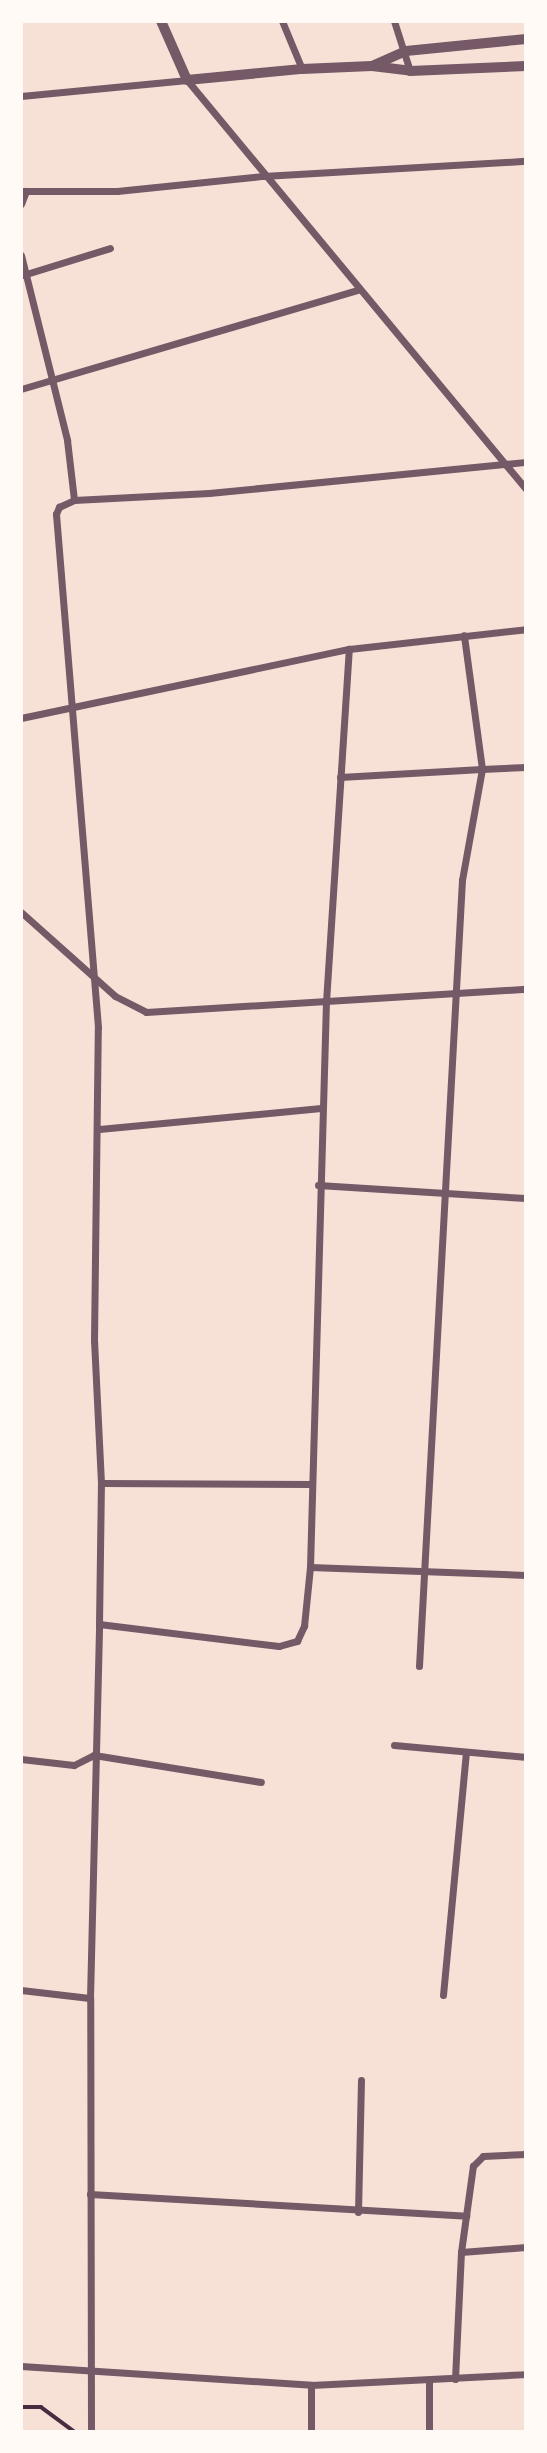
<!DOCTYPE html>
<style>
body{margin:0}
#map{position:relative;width:547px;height:2453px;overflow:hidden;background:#f7e1d7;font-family:"Fira Sans",sans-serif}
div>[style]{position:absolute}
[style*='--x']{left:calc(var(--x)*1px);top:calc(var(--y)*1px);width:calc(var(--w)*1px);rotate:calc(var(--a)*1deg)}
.path>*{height:3.5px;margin:-1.75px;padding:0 1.75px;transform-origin:1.75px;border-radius:1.75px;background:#4a2c40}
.minor>*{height:7px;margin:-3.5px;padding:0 3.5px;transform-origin:3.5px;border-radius:3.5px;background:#755966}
.tertiary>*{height:10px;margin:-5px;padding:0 5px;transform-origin:5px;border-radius:5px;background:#755966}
span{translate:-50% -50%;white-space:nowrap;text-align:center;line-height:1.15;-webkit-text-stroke:5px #fffaf5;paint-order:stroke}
.frame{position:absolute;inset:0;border:23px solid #fffaf5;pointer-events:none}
</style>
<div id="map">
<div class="path">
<i style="--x:21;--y:2407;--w:20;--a:0"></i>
<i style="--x:41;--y:2407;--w:42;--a:36.3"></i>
</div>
<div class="minor">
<i style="--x:282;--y:21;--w:52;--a:67.4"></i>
<i style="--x:394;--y:21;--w:52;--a:72.3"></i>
<i style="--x:21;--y:96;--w:167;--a:-5.5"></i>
<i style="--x:187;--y:80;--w:531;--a:50.35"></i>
<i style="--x:21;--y:191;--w:96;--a:0"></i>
<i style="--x:117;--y:191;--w:147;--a:-5.9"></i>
<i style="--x:263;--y:176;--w:263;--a:-3.3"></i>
<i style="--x:21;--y:204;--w:14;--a:-69"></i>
<i style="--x:21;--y:255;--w:191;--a:76"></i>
<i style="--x:67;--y:440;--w:60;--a:83.3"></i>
<i style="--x:23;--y:275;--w:91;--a:-17.2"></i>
<i style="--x:21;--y:389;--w:351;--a:-16.4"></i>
<i style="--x:21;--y:718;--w:335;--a:-11.9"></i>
<i style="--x:349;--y:649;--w:178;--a:-6.4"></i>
<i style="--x:340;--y:777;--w:142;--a:-3.2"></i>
<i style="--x:482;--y:769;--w:135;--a:-97.7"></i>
<i style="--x:21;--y:912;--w:126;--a:41.8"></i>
<i style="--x:115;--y:996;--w:35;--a:27"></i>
<i style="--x:146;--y:1012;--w:381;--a:-3.5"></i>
<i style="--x:99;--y:1129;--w:223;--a:-5.4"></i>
<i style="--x:318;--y:1185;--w:208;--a:3.6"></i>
<i style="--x:101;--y:1483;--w:211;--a:0.3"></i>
<i style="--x:310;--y:1567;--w:216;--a:2.1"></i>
<i style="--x:99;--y:1624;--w:141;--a:-89.2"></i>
<i style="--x:101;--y:1483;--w:142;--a:-92.8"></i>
<i style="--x:94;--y:1341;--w:314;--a:-89.3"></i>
<i style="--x:98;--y:1027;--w:515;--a:-94.68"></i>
<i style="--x:56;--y:514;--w:8;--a:-67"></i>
<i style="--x:59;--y:507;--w:17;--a:-25"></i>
<i style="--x:74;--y:500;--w:135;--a:-3"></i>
<i style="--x:209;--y:493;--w:319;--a:-5.6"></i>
<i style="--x:419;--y:1666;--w:787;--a:-86.87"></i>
<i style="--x:462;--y:880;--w:113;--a:-79.8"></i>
<i style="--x:482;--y:769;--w:44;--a:-2.6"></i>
<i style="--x:394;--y:1745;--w:133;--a:5.2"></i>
<i style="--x:21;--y:1759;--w:53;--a:6.5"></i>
<i style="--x:74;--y:1765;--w:22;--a:-27"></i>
<i style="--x:94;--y:1755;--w:169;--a:9.2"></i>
<i style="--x:21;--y:1990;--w:69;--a:6.6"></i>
<i style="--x:443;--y:1995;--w:244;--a:-84.6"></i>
<i style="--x:90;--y:2194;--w:377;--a:3.3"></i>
<i style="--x:358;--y:2212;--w:132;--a:-88.7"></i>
<i style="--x:461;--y:2252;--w:65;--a:-4.4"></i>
<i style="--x:21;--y:2366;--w:291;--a:3.7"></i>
<i style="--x:311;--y:2385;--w:215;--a:-2.9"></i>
<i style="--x:455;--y:2379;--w:127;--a:-87.3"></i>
<i style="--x:461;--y:2252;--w:87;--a:-82.1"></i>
<i style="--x:473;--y:2166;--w:14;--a:-45"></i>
<i style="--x:483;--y:2156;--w:43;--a:-2.7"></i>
<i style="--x:91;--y:2432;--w:434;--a:-90.1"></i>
<i style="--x:90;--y:1998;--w:374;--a:-88.6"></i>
<i style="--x:99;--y:1624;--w:181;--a:7"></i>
<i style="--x:279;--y:1646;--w:19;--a:-16"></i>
<i style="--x:297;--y:1641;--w:17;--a:-65"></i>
<i style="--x:304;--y:1626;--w:59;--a:-84.2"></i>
<i style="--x:310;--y:1567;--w:565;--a:-88.38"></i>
<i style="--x:326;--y:1002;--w:354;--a:-86.3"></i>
<i style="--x:311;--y:2432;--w:47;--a:-90"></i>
<i style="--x:429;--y:2432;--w:52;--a:-90"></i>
</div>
<div class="tertiary">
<i style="--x:161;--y:21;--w:64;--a:66.2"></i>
<i style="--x:187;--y:80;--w:116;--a:-5.5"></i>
<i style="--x:302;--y:69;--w:70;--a:-2.5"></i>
<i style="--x:372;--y:66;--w:38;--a:7"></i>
<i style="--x:410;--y:71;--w:116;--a:-2.5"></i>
<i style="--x:372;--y:66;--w:37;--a:-24"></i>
<i style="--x:406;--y:51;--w:121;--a:-5.7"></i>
</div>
<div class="frame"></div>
</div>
